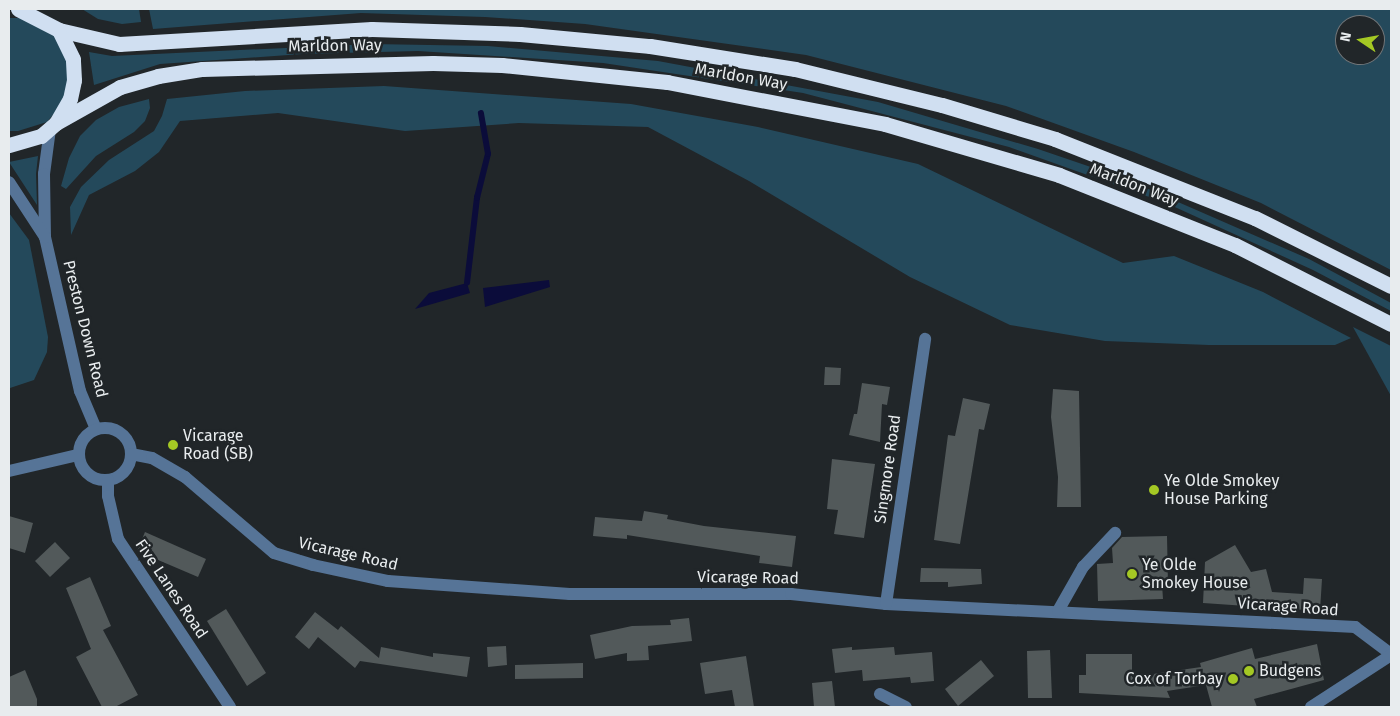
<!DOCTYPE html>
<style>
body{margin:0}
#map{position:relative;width:1400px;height:716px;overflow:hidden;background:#212629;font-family:"Fira Sans",sans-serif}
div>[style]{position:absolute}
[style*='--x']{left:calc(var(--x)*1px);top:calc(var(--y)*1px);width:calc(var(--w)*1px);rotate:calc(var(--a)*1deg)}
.green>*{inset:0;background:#24495b}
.water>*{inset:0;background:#0b0c3a}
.stream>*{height:5.5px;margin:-2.75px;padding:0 2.75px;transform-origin:2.75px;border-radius:2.75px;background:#0b0c3a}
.building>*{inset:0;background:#52595a}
.minor>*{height:12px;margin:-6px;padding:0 6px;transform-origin:6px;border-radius:6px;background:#567497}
.minor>.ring{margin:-6px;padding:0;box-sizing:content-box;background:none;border:12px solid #567497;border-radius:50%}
.highway>*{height:15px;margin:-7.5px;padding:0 7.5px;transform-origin:7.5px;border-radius:7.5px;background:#d0dff1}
.dots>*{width:14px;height:14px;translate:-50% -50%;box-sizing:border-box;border:2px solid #212629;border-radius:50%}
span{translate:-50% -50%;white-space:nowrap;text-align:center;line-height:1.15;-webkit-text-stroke:5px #212629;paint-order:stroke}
.street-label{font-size:16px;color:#e8ecee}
.poi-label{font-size:16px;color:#e8ecee}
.left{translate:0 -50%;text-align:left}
.right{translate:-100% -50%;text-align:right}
.frame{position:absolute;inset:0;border:10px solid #e8ecee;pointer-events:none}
.north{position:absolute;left:1335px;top:15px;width:50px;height:50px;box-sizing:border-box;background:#212629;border:1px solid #717578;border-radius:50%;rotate:282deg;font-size:14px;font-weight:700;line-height:20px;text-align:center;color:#e8ecee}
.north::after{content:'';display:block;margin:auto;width:18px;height:22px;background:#a4c824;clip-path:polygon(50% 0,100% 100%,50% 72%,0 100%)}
</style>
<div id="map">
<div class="green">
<i style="clip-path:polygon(82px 9px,139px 9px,141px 22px,122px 24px,98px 19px)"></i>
<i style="clip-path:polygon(evenodd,149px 9px,1391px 9px,1391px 270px,1261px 203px,1134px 152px,1006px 106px,806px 55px,585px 24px,485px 17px,361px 13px,153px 29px,149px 9px,1345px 25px,1375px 25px,1375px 55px,1345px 55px,1345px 25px)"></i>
<i style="clip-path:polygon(9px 18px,20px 18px,49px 28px,68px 53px,67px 98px,47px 122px,18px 131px,9px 131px)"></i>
<i style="clip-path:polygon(371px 44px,488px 46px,658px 61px,878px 102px,1038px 149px,1123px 178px,1309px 259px,1391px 303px,1391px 311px,1313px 270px,1166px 203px,1009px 147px,803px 93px,603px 63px,418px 51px,302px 54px,160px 64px,94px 85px,89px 52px,112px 56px)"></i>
<i style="clip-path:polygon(384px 86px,631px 104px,758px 127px,918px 164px,1123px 263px,1174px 256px,1263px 292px,1351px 338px,1335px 345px,1209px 345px,1105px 341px,1010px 325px,910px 277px,749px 181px,648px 127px,519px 123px,405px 131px,278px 113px,180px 121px,159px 152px,135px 171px,89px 195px,71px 235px,70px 207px,81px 187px,109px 160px,154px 131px,162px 116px,167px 99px,245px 91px)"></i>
<i style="clip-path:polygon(149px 99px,150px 108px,145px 121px,134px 132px,96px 156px,66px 189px,61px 186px,69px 158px,80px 136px,96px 120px,119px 107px)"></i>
<i style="clip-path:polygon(38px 156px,36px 174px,37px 205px,9px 162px)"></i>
<i style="clip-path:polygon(9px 213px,29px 240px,48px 337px,47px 352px,34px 380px,10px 388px)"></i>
<i style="clip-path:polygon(1353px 327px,1391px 346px,1391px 396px)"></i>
</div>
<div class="water">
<i style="clip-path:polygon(549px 280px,550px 287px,485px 307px,483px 288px)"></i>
<i style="clip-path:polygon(467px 283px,470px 293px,415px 309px,429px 293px)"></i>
</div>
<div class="stream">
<i style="--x:467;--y:283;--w:86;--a:-83.3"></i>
<i style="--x:477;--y:198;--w:45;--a:-76"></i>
<i style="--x:488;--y:154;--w:41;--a:-99.9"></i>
</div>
<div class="building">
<i style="clip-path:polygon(825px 367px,841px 368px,840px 385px,824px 385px)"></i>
<i style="clip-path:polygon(862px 383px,890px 387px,887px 405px,882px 404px,880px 442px,849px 435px,854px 414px,857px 414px)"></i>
<i style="clip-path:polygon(1053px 389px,1079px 391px,1081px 507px,1057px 507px,1058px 477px,1051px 417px)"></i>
<i style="clip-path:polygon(963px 398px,990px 404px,984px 430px,979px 429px,960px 544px,934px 540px,948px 435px,955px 436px)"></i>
<i style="clip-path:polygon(832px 459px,875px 464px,864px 538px,834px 534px,838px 510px,827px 509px)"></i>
<i style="clip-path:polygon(644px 511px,668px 515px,667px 519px,704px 526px,796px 536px,792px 567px,759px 563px,760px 556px,627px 535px,627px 539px,593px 536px,595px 517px,642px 521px)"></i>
<i style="clip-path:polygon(9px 516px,33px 523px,25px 553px,9px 548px)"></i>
<i style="clip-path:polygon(145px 532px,206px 559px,198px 577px,137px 551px)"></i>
<i style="clip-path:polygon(1167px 536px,1168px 584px,1162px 584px,1163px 599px,1098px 601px,1097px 564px,1113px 563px,1112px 548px,1122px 537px)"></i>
<i style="clip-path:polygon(55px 542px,70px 558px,50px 577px,35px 561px)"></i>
<i style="clip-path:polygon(1235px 545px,1251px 572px,1266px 569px,1272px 592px,1303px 594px,1304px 578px,1322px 579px,1320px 611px,1203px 603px,1205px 562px)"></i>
<i style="clip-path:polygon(921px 568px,981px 569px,982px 584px,948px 587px,948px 582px,920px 582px)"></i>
<i style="clip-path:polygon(90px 577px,111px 626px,103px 630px,138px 695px,115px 707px,102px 707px,76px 657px,91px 649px,66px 588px)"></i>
<i style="clip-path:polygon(226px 609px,266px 673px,247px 686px,207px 621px)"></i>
<i style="clip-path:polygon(315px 612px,338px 630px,341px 626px,379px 658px,381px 647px,433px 657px,433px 653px,470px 657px,467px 677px,360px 661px,355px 668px,318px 637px,309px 649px,295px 637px)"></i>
<i style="clip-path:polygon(689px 618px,692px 641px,648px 646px,649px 660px,627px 661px,627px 653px,595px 659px,590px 635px,632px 626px,671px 625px,670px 620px)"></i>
<i style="clip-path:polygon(1317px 644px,1324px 680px,1254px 699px,1257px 707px,1212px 707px,1206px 685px,1167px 691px,1170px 698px,1079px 693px,1079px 675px,1086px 675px,1086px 654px,1132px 654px,1132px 677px,1201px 667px,1200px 663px,1252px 648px,1255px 659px)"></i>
<i style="clip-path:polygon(506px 646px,507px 665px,488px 667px,487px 647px)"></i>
<i style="clip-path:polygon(852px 647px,852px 650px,894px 647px,895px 655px,932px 652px,934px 681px,911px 683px,910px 677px,863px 681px,862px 670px,835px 673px,832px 649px)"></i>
<i style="clip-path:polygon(1050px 650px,1052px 698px,1028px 698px,1027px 651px)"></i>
<i style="clip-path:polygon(746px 656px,754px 707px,735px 707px,732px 690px,705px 694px,700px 663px)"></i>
<i style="clip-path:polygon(981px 660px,994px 676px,958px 706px,945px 689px)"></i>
<i style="clip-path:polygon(583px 663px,583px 678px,515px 679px,515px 665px)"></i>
<i style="clip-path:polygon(25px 670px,37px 699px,37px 707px,9px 707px,9px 677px)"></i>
<i style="clip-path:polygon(832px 681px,835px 707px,814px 707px,812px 683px)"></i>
</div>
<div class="minor">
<i style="--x:50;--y:129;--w:45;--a:97.6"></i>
<i style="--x:44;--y:174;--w:63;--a:89.1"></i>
<i style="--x:45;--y:237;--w:158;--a:77.2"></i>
<i style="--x:80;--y:391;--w:41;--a:67.2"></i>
<i style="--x:9;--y:182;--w:66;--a:56.8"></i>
<i class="ring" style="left:79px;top:428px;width:40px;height:40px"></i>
<i style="--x:131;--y:454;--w:21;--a:11"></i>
<i style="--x:152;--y:458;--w:38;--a:30"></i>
<i style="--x:185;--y:477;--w:117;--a:40.5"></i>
<i style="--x:274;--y:553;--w:41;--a:17.1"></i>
<i style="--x:313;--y:565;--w:77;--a:12"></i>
<i style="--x:388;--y:581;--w:182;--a:4.1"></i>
<i style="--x:570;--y:594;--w:221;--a:0"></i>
<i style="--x:791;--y:594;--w:96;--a:6"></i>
<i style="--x:886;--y:604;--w:470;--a:2.8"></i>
<i style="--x:1355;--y:627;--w:45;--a:36.9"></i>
<i style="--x:9;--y:471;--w:71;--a:-13.1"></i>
<i style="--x:108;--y:480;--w:16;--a:90"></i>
<i style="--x:108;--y:496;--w:44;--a:76.9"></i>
<i style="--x:118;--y:539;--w:202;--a:56.3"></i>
<i style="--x:886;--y:604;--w:268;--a:-81.6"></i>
<i style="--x:1058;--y:611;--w:51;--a:-60.4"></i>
<i style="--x:1083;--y:567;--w:47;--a:-46.7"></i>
<i style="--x:880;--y:694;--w:29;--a:27"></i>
<i style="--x:1311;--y:707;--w:95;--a:-33"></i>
</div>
<div class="highway">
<i style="--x:59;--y:30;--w:62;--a:13.1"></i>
<i style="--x:119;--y:44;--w:253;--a:-3.4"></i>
<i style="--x:372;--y:29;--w:148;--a:1.9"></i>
<i style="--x:520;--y:34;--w:131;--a:5.3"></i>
<i style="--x:650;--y:46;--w:147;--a:9"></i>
<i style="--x:795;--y:69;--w:151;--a:13.8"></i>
<i style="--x:942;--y:105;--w:118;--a:16.7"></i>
<i style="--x:1055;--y:139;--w:215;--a:21.6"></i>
<i style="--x:1255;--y:218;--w:152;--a:26.6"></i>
<i style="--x:56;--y:123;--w:73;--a:-29.4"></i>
<i style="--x:120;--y:87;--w:40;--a:-16"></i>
<i style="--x:158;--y:76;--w:45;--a:-9"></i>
<i style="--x:202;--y:69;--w:231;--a:-1.5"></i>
<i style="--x:433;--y:63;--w:69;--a:1.7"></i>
<i style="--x:502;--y:65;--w:166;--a:5.9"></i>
<i style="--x:667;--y:82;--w:222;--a:10.9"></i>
<i style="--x:885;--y:124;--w:181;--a:16.3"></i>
<i style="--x:1059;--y:175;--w:189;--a:21.7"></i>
<i style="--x:1235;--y:245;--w:175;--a:26.9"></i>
<i style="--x:9;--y:145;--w:33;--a:-16"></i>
<i style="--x:41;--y:136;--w:20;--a:-41"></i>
<i style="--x:56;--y:123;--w:28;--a:-60"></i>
<i style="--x:70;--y:99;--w:19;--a:-78"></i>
<i style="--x:74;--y:80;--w:21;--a:-93"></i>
<i style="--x:73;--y:59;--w:32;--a:-116"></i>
<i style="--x:59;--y:30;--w:46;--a:-152.9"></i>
</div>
<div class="dots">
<i style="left:173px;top:445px;background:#a4c824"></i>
<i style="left:1154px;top:490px;background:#a4c824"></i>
<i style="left:1132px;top:574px;background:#a4c824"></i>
<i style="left:1249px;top:671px;background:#a4c824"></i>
<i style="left:1233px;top:679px;background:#a4c824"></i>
</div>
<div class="street-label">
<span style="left:335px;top:46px;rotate:-1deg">Marldon Way</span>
<span style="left:741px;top:77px;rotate:10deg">Marldon Way</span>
<span style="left:1134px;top:185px;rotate:21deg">Marldon Way</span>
<span style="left:85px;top:329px;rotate:76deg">Preston Down Road</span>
<span style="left:888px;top:469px;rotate:-82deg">Singmore Road</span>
<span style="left:348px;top:554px;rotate:13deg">Vicarage Road</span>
<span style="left:748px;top:578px;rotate:1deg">Vicarage Road</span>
<span style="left:171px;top:589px;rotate:56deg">Five Lanes Road</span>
<span style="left:1288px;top:607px;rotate:4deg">Vicarage Road</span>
</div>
<div class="poi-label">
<span class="left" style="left:183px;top:445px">Vicarage<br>Road (SB)</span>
<span class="left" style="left:1164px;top:490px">Ye Olde Smokey<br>House Parking</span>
<span class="left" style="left:1142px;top:574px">Ye Olde<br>Smokey House</span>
<span class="left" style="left:1259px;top:671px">Budgens</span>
<span class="right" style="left:1223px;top:679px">Cox of Torbay</span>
</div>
<div class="frame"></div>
<div class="north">N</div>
</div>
